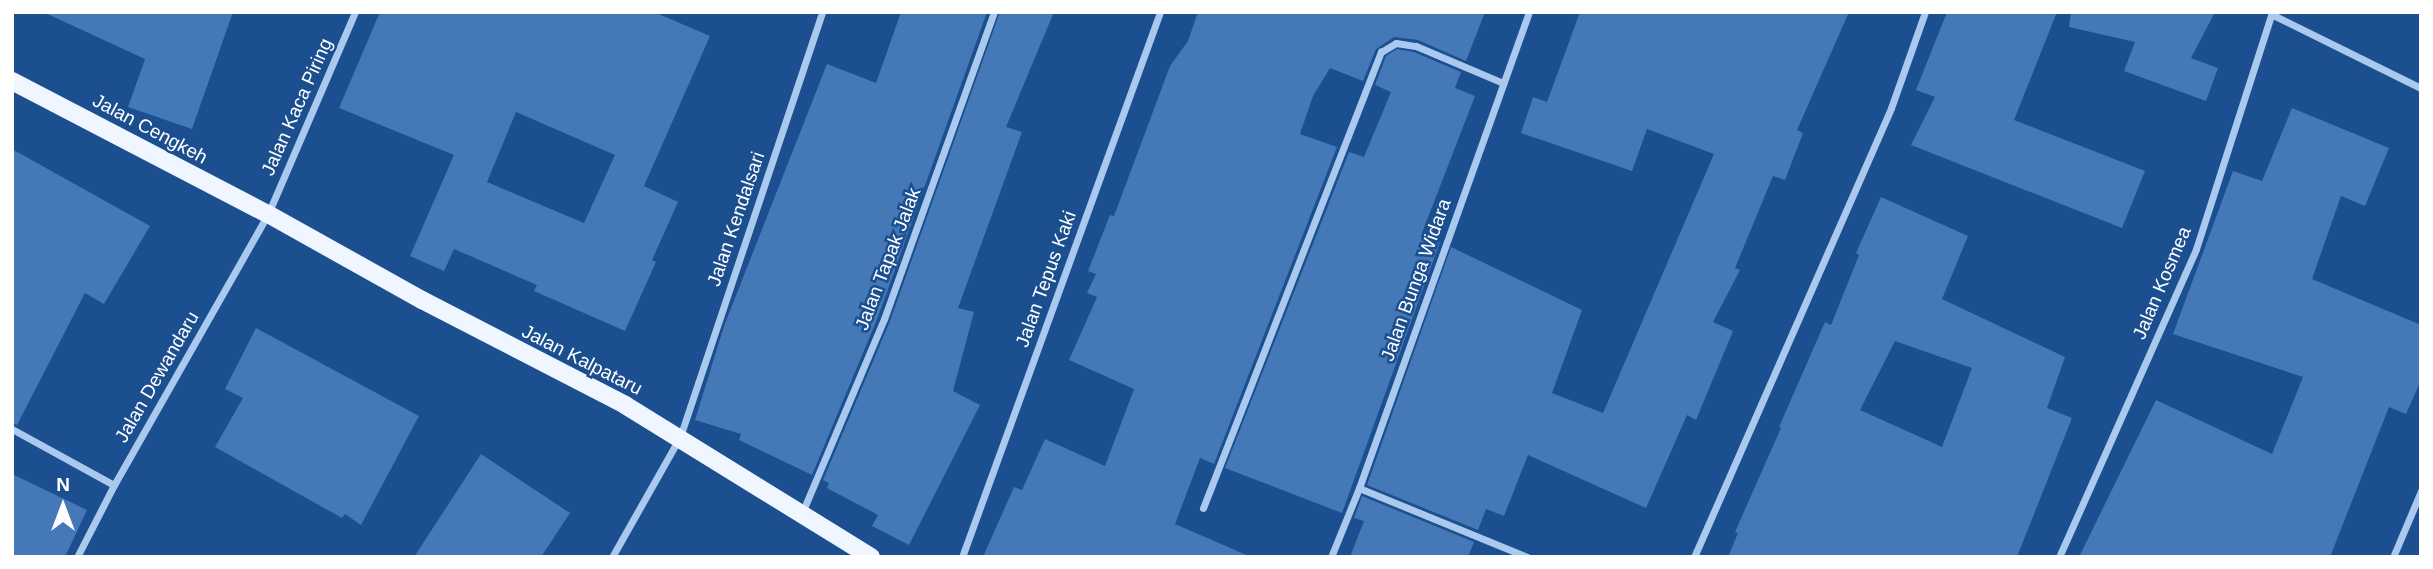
<!DOCTYPE html>
<style>
body{margin:0}
#map{position:relative;width:2433px;height:569px;overflow:hidden;background:#1b4f8f;font-family:Arial,sans-serif}
div>[style]{position:absolute}
[style*='--x']{left:calc(var(--x)*1px);top:calc(var(--y)*1px);width:calc(var(--w)*1px);rotate:calc(var(--a)*1deg)}
.building>*{inset:0;background:#4478b7}
.street>*{height:7px;margin:-3.5px;padding:0 3.5px;transform-origin:3.5px;border-radius:3.5px;background:#a9c9ee}
.primary>*{height:18px;margin:-9px;padding:0 9px;transform-origin:9px;border-radius:9px;background:#f0f6ff}
span{translate:-50% -50%;white-space:nowrap;text-align:center;line-height:1.15;-webkit-text-stroke:5px #1b4f8f;paint-order:stroke}
.street-label{font-size:19px;color:#fff}
.frame{position:absolute;inset:0;border:14px solid #fff;pointer-events:none}
.north{position:absolute;left:28px;top:471px;width:70px;height:70px;-webkit-text-stroke:5px #1b4f8f;paint-order:stroke;rotate:0deg;font-size:19px;font-weight:700;line-height:28px;text-align:center;color:#fff}
.north::after{content:'';display:block;margin:auto;width:24px;height:32px;background:#fff;clip-path:polygon(50% 0,100% 100%,50% 72%,0 100%)}
</style>
<div id="map">
<div class="building">
<i style="clip-path:polygon(43px 12px,233px 12px,192px 129px,128px 107px,145px 59px)"></i>
<i style="clip-path:polygon(evenodd,380px 12px,654px 12px,710px 36px,644px 186px,678px 202px,652px 260px,656px 262px,625px 331px,534px 291px,537px 285px,454px 249px,444px 271px,410px 256px,454px 155px,339px 108px,380px 12px,516px 112px,615px 155px,584px 223px,487px 182px,516px 112px)"></i>
<i style="clip-path:polygon(901px 12px,987px 12px,878px 317px,812px 475px,739px 440px,741px 434px,695px 420px,724px 326px,827px 64px,876px 83px)"></i>
<i style="clip-path:polygon(1000px 12px,1054px 12px,1006px 127px,1022px 132px,958px 308px,974px 312px,953px 391px,980px 405px,909px 545px,872px 526px,878px 515px,827px 488px,829px 483px,823px 480px,890px 321px)"></i>
<i style="clip-path:polygon(1198px 12px,1485px 12px,1466px 61px,1418px 40px,1394px 37px,1376px 49px,1363px 81px,1330px 68px,1313px 96px,1300px 134px,1337px 147px,1214px 464px,1200px 458px,1175px 524px,1251px 557px,983px 557px,1014px 487px,1022px 490px,1045px 439px,1105px 466px,1134px 389px,1069px 360px,1097px 297px,1087px 293px,1096px 274px,1088px 271px,1110px 215px,1114px 216px,1170px 66px,1188px 41px)"></i>
<i style="clip-path:polygon(1580px 12px,1849px 12px,1797px 130px,1803px 133px,1785px 180px,1773px 176px,1735px 268px,1740px 270px,1713px 322px,1733px 331px,1696px 420px,1687px 415px,1646px 508px,1528px 455px,1504px 516px,1486px 509px,1478px 530px,1367px 485px,1451px 247px,1582px 310px,1552px 393px,1603px 413px,1714px 154px,1647px 129px,1632px 171px,1521px 133px,1533px 97px,1547px 102px)"></i>
<i style="clip-path:polygon(1947px 12px,2057px 12px,2014px 120px,2145px 171px,2122px 228px,1911px 145px,1935px 97px,1916px 90px)"></i>
<i style="clip-path:polygon(2071px 12px,2215px 12px,2191px 58px,2218px 68px,2206px 101px,2124px 71px,2135px 42px,2069px 27px)"></i>
<i style="clip-path:polygon(1397px 49px,1414px 52px,1461px 72px,1455px 88px,1475px 96px,1422px 233px,1440px 242px,1342px 513px,1225px 468px,1349px 152px,1364px 157px,1391px 92px,1375px 85px,1386px 56px)"></i>
<i style="clip-path:polygon(2292px 108px,2389px 148px,2365px 206px,2341px 196px,2312px 279px,2421px 325px,2421px 380px,2406px 414px,2389px 407px,2330px 557px,2079px 557px,2156px 400px,2272px 454px,2303px 377px,2173px 334px,2233px 171px,2262px 181px)"></i>
<i style="clip-path:polygon(12px 149px,150px 226px,104px 304px,85px 293px,17px 425px,12px 423px)"></i>
<i style="clip-path:polygon(evenodd,1881px 197px,1968px 236px,1942px 299px,2065px 357px,2047px 408px,2072px 418px,2017px 557px,1728px 557px,1738px 533px,1735px 532px,1781px 428px,1779px 427px,1825px 322px,1831px 325px,1859px 255px,1856px 253px,1881px 197px,1895px 341px,1972px 368px,1942px 447px,1860px 410px,1895px 341px)"></i>
<i style="clip-path:polygon(256px 328px,419px 416px,361px 525px,345px 514px,342px 518px,215px 447px,243px 398px,225px 389px)"></i>
<i style="clip-path:polygon(481px 454px,570px 513px,541px 557px,414px 557px)"></i>
<i style="clip-path:polygon(12px 474px,87px 510px,65px 557px,12px 557px)"></i>
<i style="clip-path:polygon(1362px 496px,1474px 542px,1468px 557px,1350px 557px,1364px 521px,1354px 518px)"></i>
</div>
<div class="street">
<i style="--x:2271;--y:14;--w:167;--a:26.3"></i>
<i style="--x:12;--y:429;--w:116;--a:28.8"></i>
<i style="--x:1359;--y:488;--w:182;--a:22.3"></i>
<i style="--x:1203;--y:508;--w:490;--a:-68.7"></i>
<i style="--x:1381;--y:52;--w:17;--a:-31"></i>
<i style="--x:1396;--y:43;--w:20;--a:9"></i>
<i style="--x:1416;--y:46;--w:95;--a:23"></i>
<i style="--x:802;--y:513;--w:211;--a:-67.1"></i>
<i style="--x:884;--y:319;--w:326;--a:-70.3"></i>
<i style="--x:77;--y:557;--w:81;--a:-62.8"></i>
<i style="--x:114;--y:485;--w:312;--a:-60.4"></i>
<i style="--x:268;--y:214;--w:220;--a:-66.7"></i>
<i style="--x:612;--y:557;--w:138;--a:-60.5"></i>
<i style="--x:680;--y:437;--w:448;--a:-71.5"></i>
<i style="--x:962;--y:557;--w:580;--a:-70.03"></i>
<i style="--x:1331;--y:557;--w:74;--a:-67.9"></i>
<i style="--x:1359;--y:488;--w:505;--a:-70.35"></i>
<i style="--x:1694;--y:557;--w:490;--a:-66.3"></i>
<i style="--x:1891;--y:108;--w:102;--a:-70.5"></i>
<i style="--x:2059;--y:557;--w:337;--a:-66"></i>
<i style="--x:2196;--y:249;--w:249;--a:-72.2"></i>
<i style="--x:2393;--y:557;--w:72;--a:-67"></i>
</div>
<div class="primary">
<i style="--x:12;--y:81;--w:288;--a:27.5"></i>
<i style="--x:268;--y:214;--w:176;--a:29.2"></i>
<i style="--x:422;--y:300;--w:229;--a:27.3"></i>
<i style="--x:625;--y:405;--w:289;--a:31.7"></i>
</div>
<div class="street-label">
<span style="left:297px;top:107px;rotate:-66deg">Jalan Kaca Piring</span>
<span style="left:150px;top:129px;rotate:28deg">Jalan Cengkeh</span>
<span style="left:736px;top:219px;rotate:-71deg">Jalan Kendalsari</span>
<span style="left:888px;top:259px;rotate:-69deg">Jalan Tapak Jalak</span>
<span style="left:1046px;top:279px;rotate:-70deg">Jalan Tepus Kaki</span>
<span style="left:1416px;top:280px;rotate:-70deg">Jalan Bunga Widara</span>
<span style="left:2162px;top:283px;rotate:-67deg">Jalan Kosmea</span>
<span style="left:582px;top:360px;rotate:27deg">Jalan Kalpataru</span>
<span style="left:157px;top:377px;rotate:-60deg">Jalan Dewandaru</span>
</div>
<div class="frame"></div>
<div class="north">N</div>
</div>
